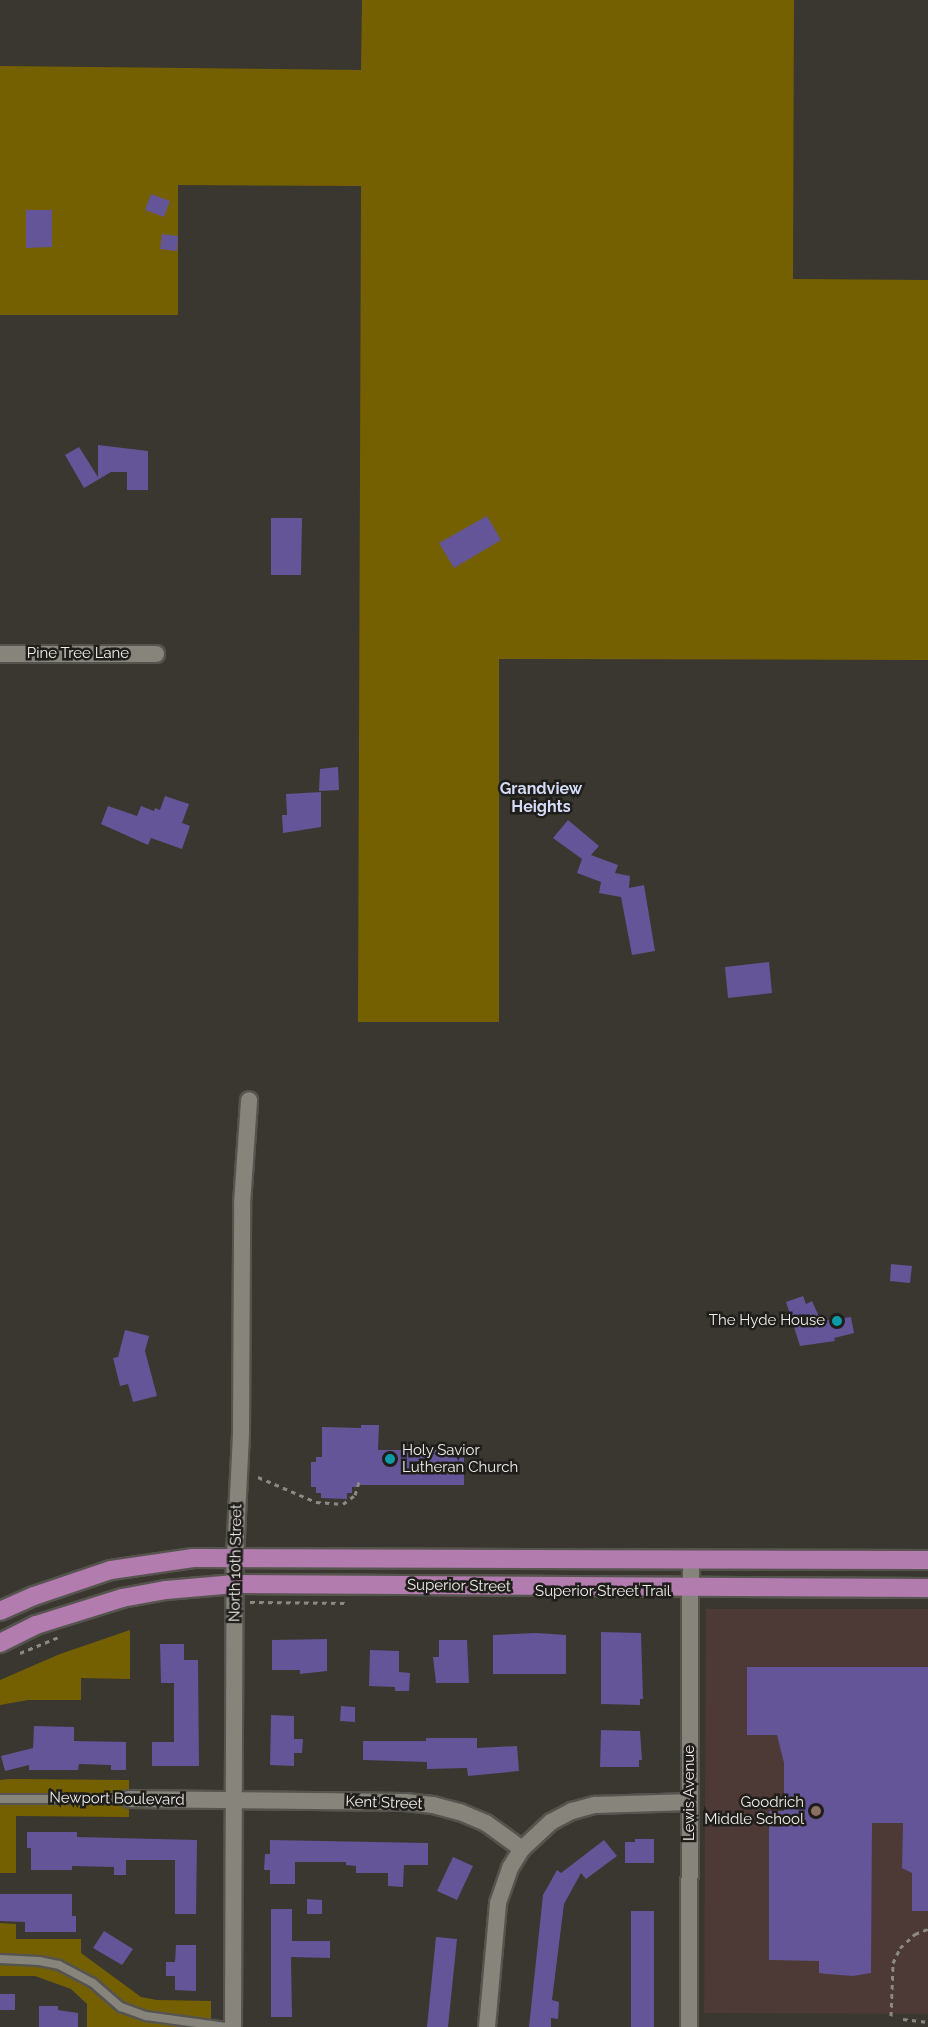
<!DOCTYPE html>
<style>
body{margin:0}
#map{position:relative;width:928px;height:2027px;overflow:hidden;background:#39372f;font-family:Raleway,sans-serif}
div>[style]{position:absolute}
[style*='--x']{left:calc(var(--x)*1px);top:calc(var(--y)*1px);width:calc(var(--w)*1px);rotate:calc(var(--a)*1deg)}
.education>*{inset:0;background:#4d3935}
.green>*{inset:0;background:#756001}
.building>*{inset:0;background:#635597}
.path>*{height:3px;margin-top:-1.5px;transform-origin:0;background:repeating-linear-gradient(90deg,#8b8983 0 4.5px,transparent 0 9px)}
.roads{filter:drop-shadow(2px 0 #56544e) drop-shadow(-2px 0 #56544e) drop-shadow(0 2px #56544e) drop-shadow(0 -2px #56544e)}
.service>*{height:8px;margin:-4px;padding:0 4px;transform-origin:4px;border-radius:4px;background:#86847b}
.minor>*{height:16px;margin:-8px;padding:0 8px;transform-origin:8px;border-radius:8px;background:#86847b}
.primary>*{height:18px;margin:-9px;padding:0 9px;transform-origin:9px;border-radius:9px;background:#b27caf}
.dots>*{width:16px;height:16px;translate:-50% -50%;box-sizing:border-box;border:3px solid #1f1e1b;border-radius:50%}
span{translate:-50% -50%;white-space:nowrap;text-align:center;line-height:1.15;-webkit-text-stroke:5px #1f1e1b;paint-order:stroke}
.street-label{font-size:15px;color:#efede9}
.poi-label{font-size:15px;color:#efede9}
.right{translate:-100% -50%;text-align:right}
.left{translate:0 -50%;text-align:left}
.neighbourhood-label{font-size:16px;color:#d3dbf7;font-weight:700}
</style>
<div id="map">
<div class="education">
<i style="clip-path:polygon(706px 1609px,928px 1609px,928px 2014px,704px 2013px)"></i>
</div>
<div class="green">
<i style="clip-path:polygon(362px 0,794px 0,793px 279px,928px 280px,928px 660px,499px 659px,499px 1022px,358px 1022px,361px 186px,178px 185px,178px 315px,0 315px,0 66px,361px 70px)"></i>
<i style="clip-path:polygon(130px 1630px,130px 1679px,81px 1678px,81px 1700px,28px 1700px,0 1705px,0 1680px,60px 1654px)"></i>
<i style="clip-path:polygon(11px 1779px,129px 1780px,129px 1817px,16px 1816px,16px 1873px,0 1873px,0 1780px)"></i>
<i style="clip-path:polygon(0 1923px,16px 1924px,16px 1939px,81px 1939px,81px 1953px,141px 1997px,157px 2000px,211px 2001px,211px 2027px,87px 2027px,87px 2004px,71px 1989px,35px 1976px,0 1976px)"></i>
</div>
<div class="building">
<i style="clip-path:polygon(151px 194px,170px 201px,164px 217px,145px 210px)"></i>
<i style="clip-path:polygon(26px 210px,52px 210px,52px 247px,26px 248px)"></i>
<i style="clip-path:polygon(162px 234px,178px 236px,177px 251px,160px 249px)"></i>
<i style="clip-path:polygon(98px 445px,148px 451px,148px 490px,127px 490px,127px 472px,111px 472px,84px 488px,65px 455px,79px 447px,98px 477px)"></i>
<i style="clip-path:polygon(487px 516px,501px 540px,454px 568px,439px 543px)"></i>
<i style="clip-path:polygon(271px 518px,302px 518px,301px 575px,271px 575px)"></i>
<i style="clip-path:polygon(338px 767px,339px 790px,319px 791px,320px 769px)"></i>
<i style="clip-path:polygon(321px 792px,321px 827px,283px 833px,282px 815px,287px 815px,286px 794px)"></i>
<i style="clip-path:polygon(165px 796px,189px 804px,182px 823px,190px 826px,182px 849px,151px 838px,148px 845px,101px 824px,108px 806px,137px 816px,141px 806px,154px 811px,155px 808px,160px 810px)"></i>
<i style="clip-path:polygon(568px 820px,599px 846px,591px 855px,618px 865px,615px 873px,630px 876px,629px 888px,644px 885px,655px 951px,632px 955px,621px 897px,599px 893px,601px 882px,577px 873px,582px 859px,553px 838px)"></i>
<i style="clip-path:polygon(769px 962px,772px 993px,728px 998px,725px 967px)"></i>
<i style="clip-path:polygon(891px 1264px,912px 1266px,910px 1283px,890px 1281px)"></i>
<i style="clip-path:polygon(803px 1296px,806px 1304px,812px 1301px,821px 1321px,851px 1317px,854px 1333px,834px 1338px,835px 1341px,800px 1346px,786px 1302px)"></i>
<i style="clip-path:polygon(125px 1330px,149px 1336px,145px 1351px,157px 1396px,133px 1402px,128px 1384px,120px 1386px,113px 1358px,118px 1357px)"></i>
<i style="clip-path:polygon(361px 1425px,379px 1425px,378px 1450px,464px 1450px,464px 1485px,358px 1485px,358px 1487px,352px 1487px,352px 1493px,347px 1493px,347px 1499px,321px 1498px,321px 1493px,316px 1493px,316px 1487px,311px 1487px,311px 1462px,316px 1462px,316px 1457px,322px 1457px,322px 1427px,361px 1428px)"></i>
<i style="clip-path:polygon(601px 1632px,641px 1633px,643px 1699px,640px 1699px,640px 1705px,601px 1704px)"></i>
<i style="clip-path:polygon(536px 1633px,566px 1635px,566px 1674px,493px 1674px,493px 1635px)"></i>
<i style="clip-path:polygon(327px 1639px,327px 1671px,300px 1674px,300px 1670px,272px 1670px,272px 1640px)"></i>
<i style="clip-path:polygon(439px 1640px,467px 1640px,469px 1683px,436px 1683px,433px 1657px,439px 1657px)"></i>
<i style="clip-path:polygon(160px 1644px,184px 1644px,184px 1660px,198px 1660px,199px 1766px,152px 1766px,152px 1742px,174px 1742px,174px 1683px,161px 1683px)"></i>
<i style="clip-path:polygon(370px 1650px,399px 1651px,399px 1672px,410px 1673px,409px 1691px,395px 1691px,395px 1687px,369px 1686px)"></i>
<i style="clip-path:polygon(747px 1667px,928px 1667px,928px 1911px,912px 1911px,912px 1873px,902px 1868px,903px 1823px,872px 1823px,871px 1973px,853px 1976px,826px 1974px,819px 1973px,819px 1961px,769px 1960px,769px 1811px,784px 1811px,784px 1763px,777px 1735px,747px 1735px)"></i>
<i style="clip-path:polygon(341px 1706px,355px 1707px,355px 1722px,340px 1721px)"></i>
<i style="clip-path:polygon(271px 1715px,294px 1716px,294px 1739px,303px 1739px,302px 1753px,294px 1753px,294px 1766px,270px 1765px)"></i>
<i style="clip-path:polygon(34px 1726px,74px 1727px,74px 1741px,126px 1742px,126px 1770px,111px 1770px,111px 1765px,79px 1764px,78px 1770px,29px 1770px,29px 1765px,5px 1771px,1px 1756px,33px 1748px)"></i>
<i style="clip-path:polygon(601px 1730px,640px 1731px,642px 1760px,639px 1760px,639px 1767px,600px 1767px)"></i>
<i style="clip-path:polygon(426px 1738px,477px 1738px,477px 1748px,517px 1746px,519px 1771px,468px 1776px,467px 1768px,427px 1769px,427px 1762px,363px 1760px,363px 1741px,426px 1741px)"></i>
<i style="clip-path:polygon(27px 1832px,77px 1832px,77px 1837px,197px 1840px,196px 1914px,175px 1914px,175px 1860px,126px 1860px,126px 1875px,114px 1875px,114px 1867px,72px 1866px,72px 1870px,31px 1870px,31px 1848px,27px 1848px)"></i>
<i style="clip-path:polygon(635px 1839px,654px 1839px,654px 1863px,625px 1863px,625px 1842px,635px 1842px)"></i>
<i style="clip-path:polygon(270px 1840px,428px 1843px,428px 1865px,404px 1865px,403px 1887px,388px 1886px,388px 1873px,356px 1873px,356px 1866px,346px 1865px,346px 1862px,295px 1862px,295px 1884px,270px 1884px,270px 1870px,264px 1870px,265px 1854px,270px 1854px)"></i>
<i style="clip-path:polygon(604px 1840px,617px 1856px,586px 1879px,581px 1873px,564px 1904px,552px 2000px,559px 2002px,558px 2019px,551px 2018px,551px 2027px,529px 2027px,543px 1895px,557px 1870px,561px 1873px)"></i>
<i style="clip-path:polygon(453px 1857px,473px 1866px,457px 1900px,437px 1891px)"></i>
<i style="clip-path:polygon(0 1894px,72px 1894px,72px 1916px,76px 1916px,76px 1932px,25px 1932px,25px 1922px,0 1921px)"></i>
<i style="clip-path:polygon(307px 1899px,322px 1900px,322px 1914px,307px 1914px)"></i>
<i style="clip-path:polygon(271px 1909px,292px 1909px,292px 1941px,330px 1941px,330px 1958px,291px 1957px,292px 2017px,271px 2017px)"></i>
<i style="clip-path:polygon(631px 1911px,654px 1911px,654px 2027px,631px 2027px)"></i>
<i style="clip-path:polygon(104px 1931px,133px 1949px,122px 1965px,93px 1948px)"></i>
<i style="clip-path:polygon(436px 1937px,457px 1939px,448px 2027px,427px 2027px)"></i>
<i style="clip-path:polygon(176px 1945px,196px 1945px,196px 1991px,175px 1990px,175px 1976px,166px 1976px,166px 1962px,175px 1962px)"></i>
<i style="clip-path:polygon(0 1994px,15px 1994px,15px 2010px,0 2010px)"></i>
<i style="clip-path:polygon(39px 2006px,58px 2006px,58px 2010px,78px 2013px,78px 2027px,39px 2027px)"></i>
</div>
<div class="path">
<i style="--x:258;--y:1477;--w:63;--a:23.3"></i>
<i style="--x:316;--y:1502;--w:27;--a:4"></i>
<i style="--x:343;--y:1504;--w:15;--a:-37"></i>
<i style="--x:355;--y:1495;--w:17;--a:-73"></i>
<i style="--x:250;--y:1602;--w:95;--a:0.6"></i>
<i style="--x:20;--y:1653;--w:44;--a:-22.5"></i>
<i style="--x:891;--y:2016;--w:53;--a:-87.8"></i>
<i style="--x:893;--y:1963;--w:17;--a:-65"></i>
<i style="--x:900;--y:1948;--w:21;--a:-43"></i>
<i style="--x:915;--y:1934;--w:14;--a:-21"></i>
<i style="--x:903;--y:2019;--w:25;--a:7"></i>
</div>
<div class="roads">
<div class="service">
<i style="--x:0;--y:1799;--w:129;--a:0"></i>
<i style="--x:0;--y:1959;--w:39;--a:3"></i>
<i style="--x:39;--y:1961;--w:20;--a:11"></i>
<i style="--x:59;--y:1965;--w:38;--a:28"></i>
<i style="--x:93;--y:1983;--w:37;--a:41"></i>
<i style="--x:121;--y:2007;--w:27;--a:20"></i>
<i style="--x:146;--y:2016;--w:81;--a:7.8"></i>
</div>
<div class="minor">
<i style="--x:0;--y:654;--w:156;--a:0"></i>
<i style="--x:129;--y:1799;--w:276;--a:0.6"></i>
<i style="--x:405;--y:1802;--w:28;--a:6"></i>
<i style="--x:433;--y:1805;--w:28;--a:15"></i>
<i style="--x:460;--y:1812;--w:28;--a:23"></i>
<i style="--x:486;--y:1823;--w:44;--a:35.8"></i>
<i style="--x:233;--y:2027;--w:470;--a:-89.8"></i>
<i style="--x:235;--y:1557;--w:124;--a:-87.2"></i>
<i style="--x:241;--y:1433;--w:229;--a:-89.7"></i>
<i style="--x:242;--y:1204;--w:104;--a:-86.1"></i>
<i style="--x:487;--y:2027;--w:124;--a:-84.9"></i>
<i style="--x:498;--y:1903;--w:37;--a:-71"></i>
<i style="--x:510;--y:1868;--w:22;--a:-58"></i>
<i style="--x:522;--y:1849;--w:40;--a:-43"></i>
<i style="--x:551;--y:1822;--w:24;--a:-28"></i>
<i style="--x:572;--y:1811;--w:24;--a:-15"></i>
<i style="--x:595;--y:1805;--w:95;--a:-1.8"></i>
<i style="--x:689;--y:2027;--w:467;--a:-89.8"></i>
</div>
<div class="primary">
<i style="--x:0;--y:1611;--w:37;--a:-24"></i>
<i style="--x:34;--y:1596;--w:81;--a:-18.7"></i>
<i style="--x:111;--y:1570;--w:83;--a:-8.3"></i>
<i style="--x:193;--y:1558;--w:735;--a:0.16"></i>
<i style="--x:0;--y:1643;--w:40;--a:-26.6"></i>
<i style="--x:36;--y:1625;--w:90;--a:-17.4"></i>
<i style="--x:122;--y:1598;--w:45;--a:-10.3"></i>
<i style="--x:166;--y:1590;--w:69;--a:-5"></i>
<i style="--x:235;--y:1584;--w:693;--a:0.33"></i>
</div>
</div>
<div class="dots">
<i style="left:837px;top:1321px;background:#0f9aa8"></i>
<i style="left:390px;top:1459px;background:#0f9aa8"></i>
<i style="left:816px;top:1811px;background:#8d6e63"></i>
</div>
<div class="street-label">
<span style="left:78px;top:654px">Pine Tree Lane</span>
<span style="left:236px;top:1563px;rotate:-89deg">North 10th Street</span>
<span style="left:459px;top:1586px;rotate:1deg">Superior Street</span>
<span style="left:603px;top:1592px">Superior Street Trail</span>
<span style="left:690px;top:1793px;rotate:-90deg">Lewis Avenue</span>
<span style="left:117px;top:1799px;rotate:1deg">Newport Boulevard</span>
<span style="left:384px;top:1803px;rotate:2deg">Kent Street</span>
</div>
<div class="poi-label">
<span class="right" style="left:825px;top:1321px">The Hyde House</span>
<span class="left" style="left:402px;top:1459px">Holy Savior<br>Lutheran Church</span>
<span class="right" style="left:804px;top:1811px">Goodrich<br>Middle School</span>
</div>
<div class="neighbourhood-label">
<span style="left:541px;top:798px">Grandview<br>Heights</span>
</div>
</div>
